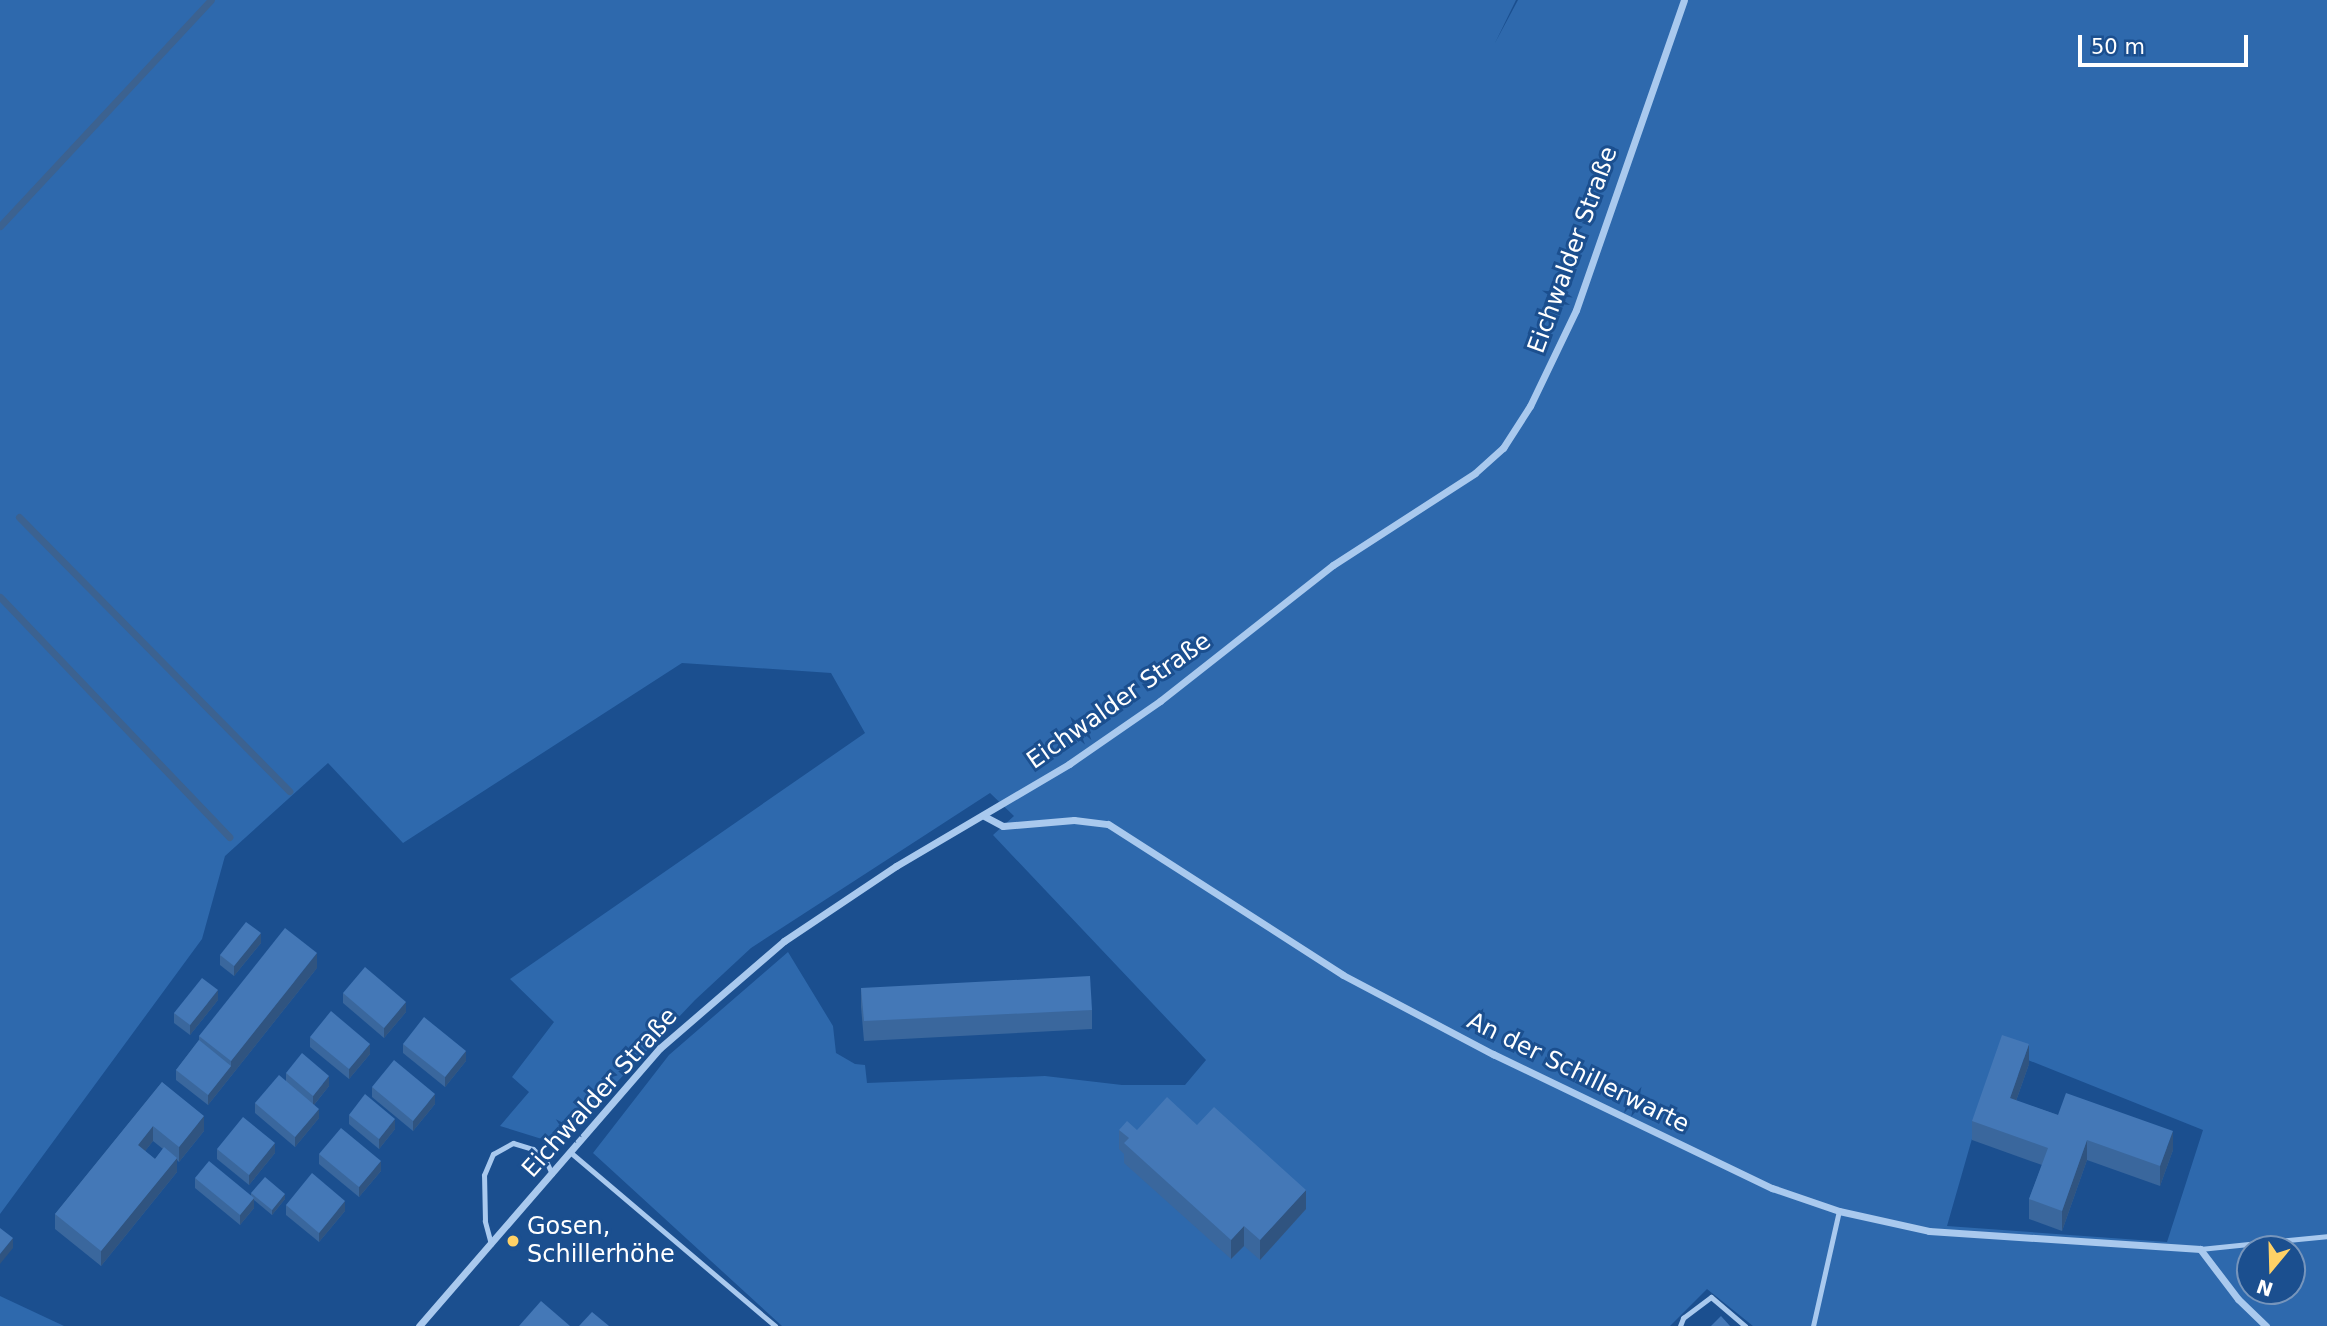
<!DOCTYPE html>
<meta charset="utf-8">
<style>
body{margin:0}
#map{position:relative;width:2327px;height:1326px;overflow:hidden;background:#1b4f8f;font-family:"DejaVu Sans",sans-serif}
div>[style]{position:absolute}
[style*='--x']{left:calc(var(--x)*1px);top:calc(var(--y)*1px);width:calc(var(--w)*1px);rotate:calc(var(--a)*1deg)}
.green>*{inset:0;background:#2e69ad}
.stream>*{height:7px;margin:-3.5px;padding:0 3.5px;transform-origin:3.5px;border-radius:3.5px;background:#3c6290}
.service>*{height:5px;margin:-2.5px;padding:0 2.5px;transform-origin:2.5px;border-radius:2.5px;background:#a9c9ee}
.minor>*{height:7px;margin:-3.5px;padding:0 3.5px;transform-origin:3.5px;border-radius:3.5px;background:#a9c9ee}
.wall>*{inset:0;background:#3a679d}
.shaded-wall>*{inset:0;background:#305480}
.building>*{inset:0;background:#4478b7}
.dots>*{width:19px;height:19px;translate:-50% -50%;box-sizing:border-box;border:4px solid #1b4f8f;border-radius:50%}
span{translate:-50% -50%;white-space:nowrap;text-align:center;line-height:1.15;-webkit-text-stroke:6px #1b4f8f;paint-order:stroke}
.street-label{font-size:24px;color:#fff}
.poi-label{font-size:24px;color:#fff}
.left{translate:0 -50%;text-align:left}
.north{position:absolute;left:2236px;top:1235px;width:70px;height:70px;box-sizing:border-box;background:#1b4f8f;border:2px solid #7695bc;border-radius:50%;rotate:199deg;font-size:19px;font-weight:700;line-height:28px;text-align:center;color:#fff}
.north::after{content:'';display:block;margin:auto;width:24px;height:32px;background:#ffd166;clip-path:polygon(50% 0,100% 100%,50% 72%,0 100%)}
.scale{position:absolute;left:2078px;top:35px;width:170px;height:32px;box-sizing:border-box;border:4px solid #fff;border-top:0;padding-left:9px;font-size:21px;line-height:24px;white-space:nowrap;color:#fff;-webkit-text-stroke:5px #1b4f8f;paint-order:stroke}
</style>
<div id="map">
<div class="green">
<i style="clip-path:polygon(evenodd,0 0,1516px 0,1495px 43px,1518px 0,2327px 0,2327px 1326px,1753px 1326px,1707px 1289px,1670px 1326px,782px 1326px,593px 1153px,669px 1055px,788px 952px,833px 1026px,836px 1053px,855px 1064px,865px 1065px,867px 1083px,1045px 1076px,1122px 1085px,1185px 1085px,1206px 1060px,993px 835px,1014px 816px,990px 793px,751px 948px,695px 1000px,558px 1144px,500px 1126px,529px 1092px,512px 1077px,554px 1022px,510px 979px,865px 733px,831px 673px,682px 663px,403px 843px,328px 763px,225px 856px,202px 939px,0 1214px,0 0,1998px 1048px,2203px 1130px,2167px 1242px,1947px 1226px,1998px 1048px,0 0,2250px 1249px,2292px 1249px,2292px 1291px,2250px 1291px,2250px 1249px)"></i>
<i style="clip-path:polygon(0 1296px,64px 1326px,0 1326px)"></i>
</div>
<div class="stream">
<i style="--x:0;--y:226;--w:309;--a:-47"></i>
<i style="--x:19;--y:517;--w:385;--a:45.4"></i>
<i style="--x:0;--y:597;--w:332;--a:46.3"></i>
</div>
<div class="service">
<i style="--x:570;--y:1152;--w:269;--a:40.3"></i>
<i style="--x:491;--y:1244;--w:24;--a:-105"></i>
<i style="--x:485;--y:1221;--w:46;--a:-91.2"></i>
<i style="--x:484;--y:1175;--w:23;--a:-67"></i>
<i style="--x:493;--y:1154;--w:23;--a:-29"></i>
<i style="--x:513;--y:1143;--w:21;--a:17"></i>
<i style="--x:533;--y:1149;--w:18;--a:43"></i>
<i style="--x:546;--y:1161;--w:14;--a:65"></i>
<i style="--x:2200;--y:1249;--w:128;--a:-5.8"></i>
<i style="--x:1680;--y:1326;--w:9;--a:-69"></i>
<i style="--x:1683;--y:1318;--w:35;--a:-37"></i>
<i style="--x:1711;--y:1297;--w:45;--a:40.5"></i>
<i style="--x:1813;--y:1326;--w:118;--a:-77.3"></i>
</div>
<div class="minor">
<i style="--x:984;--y:816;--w:21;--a:28"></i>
<i style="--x:1003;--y:826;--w:71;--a:-4.8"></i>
<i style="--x:1074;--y:820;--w:34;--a:7"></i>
<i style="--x:1108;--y:824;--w:279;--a:32.7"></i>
<i style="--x:1343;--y:975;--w:170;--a:27.8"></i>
<i style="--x:1493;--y:1054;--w:310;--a:25.7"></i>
<i style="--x:1772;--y:1188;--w:71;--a:18.9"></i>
<i style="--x:1839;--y:1211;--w:92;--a:12.5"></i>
<i style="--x:1929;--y:1231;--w:272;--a:3.8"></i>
<i style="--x:2200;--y:1249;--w:63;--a:52.8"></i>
<i style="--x:2238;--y:1299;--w:39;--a:44"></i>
<i style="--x:419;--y:1326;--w:368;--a:-49.1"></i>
<i style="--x:660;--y:1048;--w:164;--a:-40.8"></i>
<i style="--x:784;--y:941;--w:135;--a:-33.8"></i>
<i style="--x:896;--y:866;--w:201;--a:-30.5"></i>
<i style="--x:1069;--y:764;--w:111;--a:-34.7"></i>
<i style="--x:1160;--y:701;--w:220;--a:-38.2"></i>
<i style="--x:1333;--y:565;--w:169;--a:-32.9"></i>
<i style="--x:1475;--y:473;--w:38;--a:-42"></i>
<i style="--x:1503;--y:448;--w:50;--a:-57.3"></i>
<i style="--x:1530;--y:406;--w:106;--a:-64.4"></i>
<i style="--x:1576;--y:310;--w:328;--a:-70.8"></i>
</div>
<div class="wall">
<i style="clip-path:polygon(261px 943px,234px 976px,220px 965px,220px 955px)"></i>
<i style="clip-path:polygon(317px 968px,208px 1105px,176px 1080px,176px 1070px,199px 1040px,199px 1036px)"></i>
<i style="clip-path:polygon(861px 988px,1092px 1010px,1092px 1029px,864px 1041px,861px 1007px)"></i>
<i style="clip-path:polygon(343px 993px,406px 1012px,384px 1038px,343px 1003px)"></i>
<i style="clip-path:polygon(218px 1000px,190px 1035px,174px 1023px,174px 1013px)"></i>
<i style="clip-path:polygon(310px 1037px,370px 1054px,349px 1079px,310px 1047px)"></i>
<i style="clip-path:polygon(403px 1044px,466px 1061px,445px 1087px,403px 1053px)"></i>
<i style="clip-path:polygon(2029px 1064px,2016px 1101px,2058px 1115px,2173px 1150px,2160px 1186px,2087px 1160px,2062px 1231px,2029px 1219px,2029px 1199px,2042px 1165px,1972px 1140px,1972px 1121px)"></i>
<i style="clip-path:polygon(286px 1073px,329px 1086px,314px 1105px,319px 1118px,295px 1147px,255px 1113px,255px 1103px,286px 1081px)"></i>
<i style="clip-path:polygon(evenodd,162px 1082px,204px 1131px,179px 1162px,177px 1160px,177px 1172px,101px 1266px,55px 1229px,55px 1214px,162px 1082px,153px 1141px,163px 1149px,155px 1159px,145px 1151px,153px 1141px)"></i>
<i style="clip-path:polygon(372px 1087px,435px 1104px,413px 1131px,372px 1097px)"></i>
<i style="clip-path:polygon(349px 1115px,395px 1129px,379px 1149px,349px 1124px)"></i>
<i style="clip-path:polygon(1197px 1125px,1306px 1209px,1260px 1260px,1244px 1246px,1231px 1259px,1124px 1163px,1124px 1154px,1119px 1149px,1119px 1130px,1137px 1130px)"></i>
<i style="clip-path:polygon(217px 1149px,275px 1153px,249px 1185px,217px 1159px)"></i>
<i style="clip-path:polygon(319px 1154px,381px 1171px,359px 1197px,319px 1164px)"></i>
<i style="clip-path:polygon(195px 1178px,251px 1196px,251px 1193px,285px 1199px,272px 1215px,254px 1200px,254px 1208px,240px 1225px,195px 1188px)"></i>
<i style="clip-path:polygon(286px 1205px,345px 1211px,319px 1242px,286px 1215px)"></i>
</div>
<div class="shaded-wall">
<i style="clip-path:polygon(261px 933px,261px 943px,234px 976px,234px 966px)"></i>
<i style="clip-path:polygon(317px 953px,317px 968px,208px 1105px,208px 1095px,231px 1066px,231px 1061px)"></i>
<i style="clip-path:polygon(218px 990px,218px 1000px,190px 1035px,190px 1025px)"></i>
<i style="clip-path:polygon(406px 1002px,406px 1012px,384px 1038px,384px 1028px)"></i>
<i style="clip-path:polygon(370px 1044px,370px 1054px,349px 1079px,349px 1069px)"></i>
<i style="clip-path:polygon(2029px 1044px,2029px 1064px,2010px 1118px,2010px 1098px)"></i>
<i style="clip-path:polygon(466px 1051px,466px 1061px,445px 1087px,445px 1077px)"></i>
<i style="clip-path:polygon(329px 1076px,329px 1086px,313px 1106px,313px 1096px)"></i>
<i style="clip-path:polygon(435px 1094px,435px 1104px,413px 1131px,413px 1121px)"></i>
<i style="clip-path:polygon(319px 1109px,319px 1118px,295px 1147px,295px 1137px)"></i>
<i style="clip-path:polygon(204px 1116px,204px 1131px,179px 1162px,179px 1147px)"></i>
<i style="clip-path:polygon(395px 1119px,395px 1129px,379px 1149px,379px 1139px)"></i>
<i style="clip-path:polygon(153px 1126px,153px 1141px,138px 1160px,138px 1145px)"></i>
<i style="clip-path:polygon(2173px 1131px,2173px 1150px,2160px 1186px,2160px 1166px)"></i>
<i style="clip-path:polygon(2087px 1140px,2087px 1160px,2062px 1231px,2062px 1211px)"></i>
<i style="clip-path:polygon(275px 1143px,275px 1153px,249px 1185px,249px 1175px)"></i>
<i style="clip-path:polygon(177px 1158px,177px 1172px,101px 1266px,101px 1251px)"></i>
<i style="clip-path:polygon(381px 1161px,381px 1171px,359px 1197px,359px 1187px)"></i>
<i style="clip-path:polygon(1306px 1190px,1306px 1209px,1260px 1260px,1260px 1240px)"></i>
<i style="clip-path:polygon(285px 1194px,285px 1199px,272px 1215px,272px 1210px)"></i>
<i style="clip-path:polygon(254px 1198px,254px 1208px,240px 1225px,240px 1215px)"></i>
<i style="clip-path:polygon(345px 1201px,345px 1211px,319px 1242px,319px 1233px)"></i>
<i style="clip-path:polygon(1244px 1226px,1244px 1246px,1231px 1259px,1231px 1240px)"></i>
<i style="clip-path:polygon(13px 1238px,13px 1248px,0 1264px,0 1254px)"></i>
</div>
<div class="building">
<i style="clip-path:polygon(246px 922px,261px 933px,234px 966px,220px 955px)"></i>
<i style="clip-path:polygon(285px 928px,317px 953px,231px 1061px,199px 1036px)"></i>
<i style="clip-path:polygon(365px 967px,406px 1002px,384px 1028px,343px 993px)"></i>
<i style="clip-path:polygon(1090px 976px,1092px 1010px,864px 1021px,861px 988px)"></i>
<i style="clip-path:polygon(202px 978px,218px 990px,190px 1025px,174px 1013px)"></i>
<i style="clip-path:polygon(331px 1011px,370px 1044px,349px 1069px,310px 1037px)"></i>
<i style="clip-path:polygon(424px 1017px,466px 1051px,445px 1077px,403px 1044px)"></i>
<i style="clip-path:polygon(2002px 1035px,2029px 1044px,2010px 1098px,2058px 1115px,2066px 1093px,2173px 1131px,2160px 1166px,2087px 1140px,2062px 1211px,2029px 1199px,2048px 1148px,1972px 1121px)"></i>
<i style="clip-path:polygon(199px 1040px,231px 1066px,208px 1095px,176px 1070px)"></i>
<i style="clip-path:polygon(302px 1053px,329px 1076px,313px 1096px,286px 1073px)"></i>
<i style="clip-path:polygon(394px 1060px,435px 1094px,413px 1121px,372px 1087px)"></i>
<i style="clip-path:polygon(279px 1075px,319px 1109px,295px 1137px,255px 1103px)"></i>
<i style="clip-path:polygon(162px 1082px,204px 1116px,179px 1147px,153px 1126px,138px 1145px,155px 1159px,164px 1147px,177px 1158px,101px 1251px,55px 1214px)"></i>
<i style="clip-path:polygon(365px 1094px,395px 1119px,379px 1139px,349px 1115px)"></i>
<i style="clip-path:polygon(1167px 1097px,1197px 1125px,1214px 1107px,1306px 1190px,1260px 1240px,1244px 1226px,1231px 1240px,1124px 1143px,1129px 1138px,1119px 1130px,1127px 1121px,1137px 1130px)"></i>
<i style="clip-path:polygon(243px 1117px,275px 1143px,249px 1175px,217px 1149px)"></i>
<i style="clip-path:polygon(341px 1128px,381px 1161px,359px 1187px,319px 1154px)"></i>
<i style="clip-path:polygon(209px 1161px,254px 1198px,240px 1215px,195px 1178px)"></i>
<i style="clip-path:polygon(312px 1173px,345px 1201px,319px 1233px,286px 1205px)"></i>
<i style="clip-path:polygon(265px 1177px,285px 1194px,272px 1210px,251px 1193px)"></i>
<i style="clip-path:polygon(0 1228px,13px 1238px,0 1254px)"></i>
<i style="clip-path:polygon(541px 1301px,570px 1326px,519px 1326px)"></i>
<i style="clip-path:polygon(592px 1312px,609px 1326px,579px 1326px)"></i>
<i style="clip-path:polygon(1721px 1316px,1730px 1326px,1711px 1326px)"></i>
</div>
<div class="dots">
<i style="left:513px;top:1241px;background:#ffd166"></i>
</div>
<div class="street-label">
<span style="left:1573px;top:250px;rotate:-70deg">Eichwalder Straße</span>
<span style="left:1119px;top:701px;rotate:-35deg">Eichwalder Straße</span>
<span style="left:1578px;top:1073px;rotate:26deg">An der Schillerwarte</span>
<span style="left:600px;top:1093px;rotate:-48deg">Eichwalder Straße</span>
</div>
<div class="poi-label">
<span class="left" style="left:527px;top:1241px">Gosen,<br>Schillerhöhe</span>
</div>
<div class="north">N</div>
<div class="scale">50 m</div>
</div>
